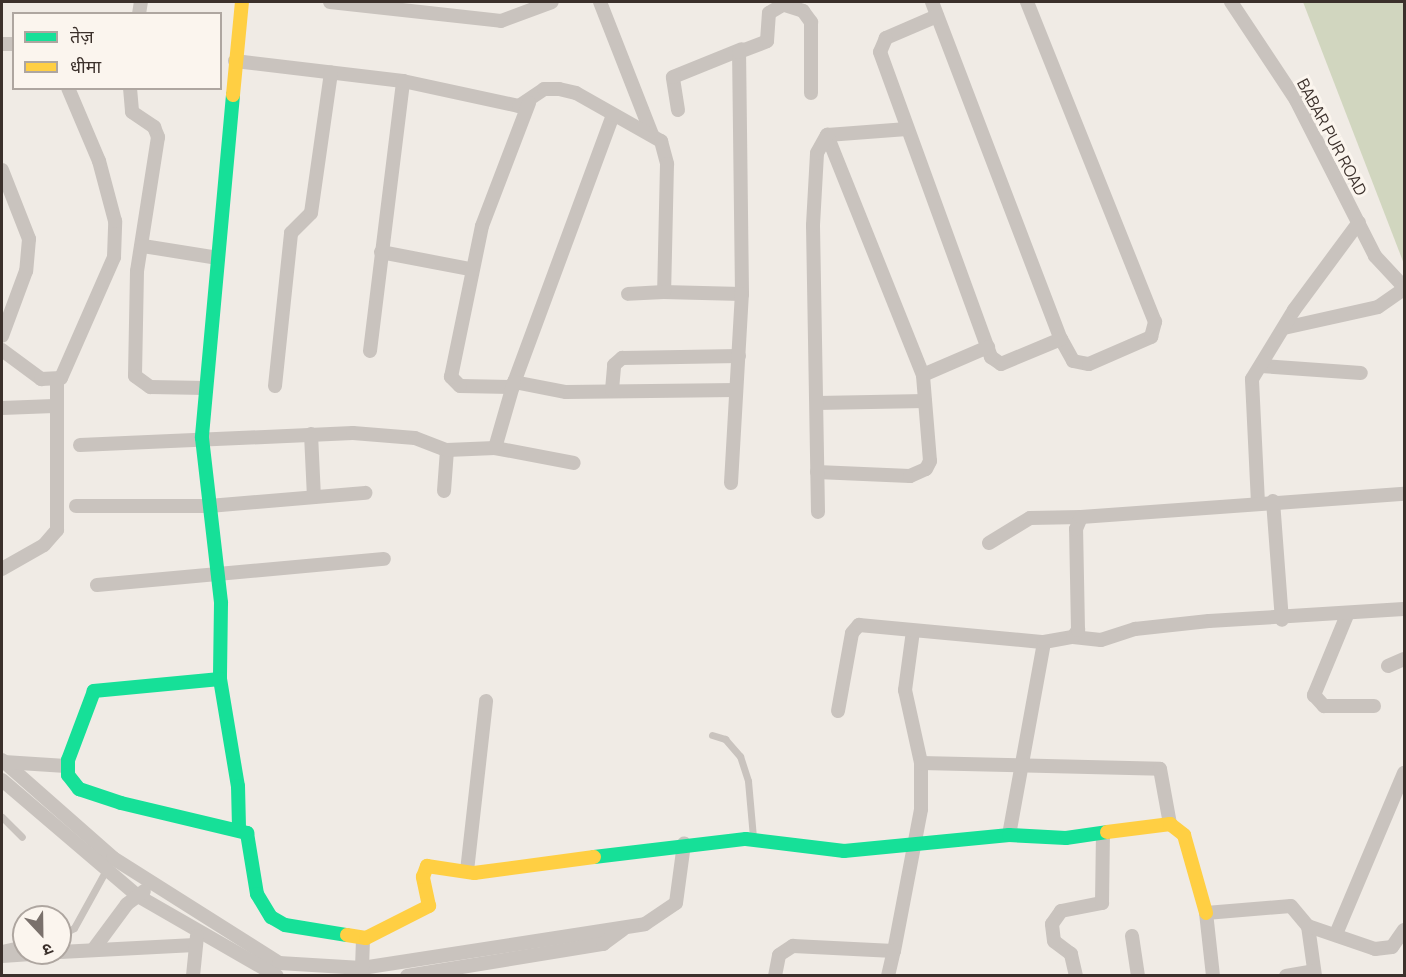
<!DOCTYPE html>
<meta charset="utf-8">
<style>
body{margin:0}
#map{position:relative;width:1406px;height:977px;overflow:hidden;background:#f0ebe5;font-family:Manrope,"Noto Sans Devanagari",sans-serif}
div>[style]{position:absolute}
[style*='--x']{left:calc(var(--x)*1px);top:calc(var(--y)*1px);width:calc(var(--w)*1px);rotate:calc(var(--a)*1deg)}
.green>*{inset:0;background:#d1d6bf}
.lane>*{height:7px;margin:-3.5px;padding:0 3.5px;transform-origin:3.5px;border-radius:3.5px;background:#c9c3be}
.street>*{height:14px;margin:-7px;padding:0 7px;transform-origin:7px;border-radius:7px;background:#c9c3be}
.fast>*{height:14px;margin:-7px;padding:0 7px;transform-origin:7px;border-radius:7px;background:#16e098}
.slow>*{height:14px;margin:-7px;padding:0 7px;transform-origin:7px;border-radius:7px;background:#ffcf43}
span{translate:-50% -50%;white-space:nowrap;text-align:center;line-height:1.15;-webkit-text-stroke:6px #fbf5ee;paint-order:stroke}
.street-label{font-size:16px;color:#3b302b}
.frame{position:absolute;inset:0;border:3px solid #3b302b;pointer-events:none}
.legend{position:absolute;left:12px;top:12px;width:210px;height:78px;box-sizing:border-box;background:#fbf5ee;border:2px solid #aea6a0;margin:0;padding:8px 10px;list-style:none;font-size:18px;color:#3b302b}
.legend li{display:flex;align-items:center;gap:12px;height:30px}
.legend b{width:30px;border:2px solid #aea6a0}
.north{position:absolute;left:12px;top:905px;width:60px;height:60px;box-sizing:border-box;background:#fbf5ee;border:2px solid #aea6a0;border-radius:50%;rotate:158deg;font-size:16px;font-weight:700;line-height:24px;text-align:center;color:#3b302b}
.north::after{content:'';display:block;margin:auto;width:21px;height:27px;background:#7a716c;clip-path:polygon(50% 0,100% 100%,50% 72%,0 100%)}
</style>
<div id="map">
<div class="green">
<i style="clip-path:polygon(1303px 2px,1404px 2px,1404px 264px)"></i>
</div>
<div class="lane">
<i style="--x:712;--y:735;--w:14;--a:17"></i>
<i style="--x:725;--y:739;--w:23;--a:49"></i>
<i style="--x:740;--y:756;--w:26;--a:72"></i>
<i style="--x:748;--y:781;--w:56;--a:84.9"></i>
<i style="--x:2;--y:817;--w:28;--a:45"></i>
<i style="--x:60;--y:936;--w:16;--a:-30"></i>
<i style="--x:74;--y:928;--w:66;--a:-61.1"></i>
<i style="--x:2;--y:948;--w:23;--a:-13"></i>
</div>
<div class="street">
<i style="--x:330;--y:2;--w:172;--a:6.3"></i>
<i style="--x:501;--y:21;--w:54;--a:-20.4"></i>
<i style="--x:600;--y:2;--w:143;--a:68.6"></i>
<i style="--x:932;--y:2;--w:361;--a:69.1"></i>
<i style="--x:1061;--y:339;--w:25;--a:61"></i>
<i style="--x:1073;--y:361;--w:16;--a:11"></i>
<i style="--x:1089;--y:364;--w:68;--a:-23.5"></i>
<i style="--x:1151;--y:337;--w:16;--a:-75"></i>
<i style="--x:1155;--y:322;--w:345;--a:-111.8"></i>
<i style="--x:1231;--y:2;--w:118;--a:56.4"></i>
<i style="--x:1296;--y:100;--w:175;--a:63.1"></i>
<i style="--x:1375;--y:256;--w:42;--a:46.9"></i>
<i style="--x:785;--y:5;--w:19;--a:18"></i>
<i style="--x:803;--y:11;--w:14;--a:54"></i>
<i style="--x:811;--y:22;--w:71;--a:90"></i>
<i style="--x:139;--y:14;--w:12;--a:-81"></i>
<i style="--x:937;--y:16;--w:56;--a:156.7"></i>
<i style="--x:886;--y:38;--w:15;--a:113"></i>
<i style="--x:880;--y:52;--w:325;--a:70"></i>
<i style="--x:991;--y:357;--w:12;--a:35"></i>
<i style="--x:1001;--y:364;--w:65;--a:-22.6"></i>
<i style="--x:2;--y:44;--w:12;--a:0"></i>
<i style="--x:235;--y:61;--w:169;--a:6.8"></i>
<i style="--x:130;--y:88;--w:24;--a:85"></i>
<i style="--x:132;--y:112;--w:27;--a:34"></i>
<i style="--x:154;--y:127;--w:11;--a:68"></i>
<i style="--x:158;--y:137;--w:136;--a:98.9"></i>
<i style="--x:137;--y:271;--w:105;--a:91.1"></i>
<i style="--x:135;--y:376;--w:19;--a:36"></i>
<i style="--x:150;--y:387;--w:56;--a:1"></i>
<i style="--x:678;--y:110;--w:33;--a:-99"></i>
<i style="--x:673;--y:77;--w:74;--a:-22.1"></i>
<i style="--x:613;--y:115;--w:285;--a:110.3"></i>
<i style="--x:514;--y:382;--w:53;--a:10.9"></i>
<i style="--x:566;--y:392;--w:170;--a:-0.7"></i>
<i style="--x:907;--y:129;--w:80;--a:175.7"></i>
<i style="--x:827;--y:135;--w:258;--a:68.2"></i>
<i style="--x:923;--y:375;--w:71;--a:-23.3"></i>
<i style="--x:2;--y:170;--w:74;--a:68.6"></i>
<i style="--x:29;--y:239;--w:32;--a:95"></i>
<i style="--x:26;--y:271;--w:69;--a:110.3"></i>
<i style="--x:143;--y:246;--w:76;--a:9.1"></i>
<i style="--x:381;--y:252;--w:91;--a:10.8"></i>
<i style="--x:663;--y:292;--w:79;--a:1.5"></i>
<i style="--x:742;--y:294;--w:242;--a:-90.7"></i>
<i style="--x:739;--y:52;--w:30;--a:-21"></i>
<i style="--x:767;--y:41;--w:28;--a:-86"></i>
<i style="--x:769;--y:13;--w:21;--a:-31"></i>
<i style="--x:1284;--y:328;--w:96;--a:-12.6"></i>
<i style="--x:1378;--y:307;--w:32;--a:-35"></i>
<i style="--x:2;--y:350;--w:49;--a:36.6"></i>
<i style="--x:41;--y:379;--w:20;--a:-3"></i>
<i style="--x:61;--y:378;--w:132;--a:-66.3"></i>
<i style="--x:114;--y:257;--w:36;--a:-88"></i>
<i style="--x:115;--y:221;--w:62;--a:-104.9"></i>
<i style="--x:99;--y:161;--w:79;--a:-113"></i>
<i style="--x:370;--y:351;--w:272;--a:-83"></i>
<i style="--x:403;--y:81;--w:119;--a:12.2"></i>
<i style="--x:519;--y:106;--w:30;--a:-34"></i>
<i style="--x:544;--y:89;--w:15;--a:0"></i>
<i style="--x:559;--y:89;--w:17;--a:13"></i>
<i style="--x:576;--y:93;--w:98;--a:29.5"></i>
<i style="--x:661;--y:141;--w:24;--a:75"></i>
<i style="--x:667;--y:164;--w:128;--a:91.3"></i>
<i style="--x:664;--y:292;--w:36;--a:177"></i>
<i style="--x:1261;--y:366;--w:100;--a:4"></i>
<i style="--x:275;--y:386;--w:154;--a:-84"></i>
<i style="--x:291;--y:233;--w:28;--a:-45"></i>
<i style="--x:311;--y:213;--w:142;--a:-81.9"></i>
<i style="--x:513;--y:387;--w:53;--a:-178.9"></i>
<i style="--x:460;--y:386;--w:13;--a:-135"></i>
<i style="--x:451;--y:377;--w:154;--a:-78.4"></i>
<i style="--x:482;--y:226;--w:132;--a:-69.1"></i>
<i style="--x:612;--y:390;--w:25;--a:-85"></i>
<i style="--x:614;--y:365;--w:11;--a:-41"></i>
<i style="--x:622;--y:358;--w:117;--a:-1"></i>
<i style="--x:817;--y:403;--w:108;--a:-1.1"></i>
<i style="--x:2;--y:408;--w:52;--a:-2.2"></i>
<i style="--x:311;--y:434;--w:63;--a:87.3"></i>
<i style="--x:80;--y:445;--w:273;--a:-2.5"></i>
<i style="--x:353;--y:433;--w:62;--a:4.6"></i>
<i style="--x:415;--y:438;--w:34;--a:21"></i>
<i style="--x:495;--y:448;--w:80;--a:10.8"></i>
<i style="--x:817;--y:472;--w:93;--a:2.5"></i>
<i style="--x:910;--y:476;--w:17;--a:-24"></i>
<i style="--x:926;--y:469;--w:9;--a:-63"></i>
<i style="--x:930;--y:461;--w:86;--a:-94.7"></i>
<i style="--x:731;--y:483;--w:189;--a:-86.7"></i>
<i style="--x:444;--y:491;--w:41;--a:-85.8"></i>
<i style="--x:447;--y:450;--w:48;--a:-2.4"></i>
<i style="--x:495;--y:448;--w:69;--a:-73.9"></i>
<i style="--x:1273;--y:501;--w:119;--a:85.7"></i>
<i style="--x:1258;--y:503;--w:124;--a:-92.8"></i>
<i style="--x:1252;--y:379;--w:81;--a:-58.7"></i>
<i style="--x:1294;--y:310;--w:109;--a:-53.5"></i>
<i style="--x:76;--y:506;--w:133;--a:0"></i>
<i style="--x:209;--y:506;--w:157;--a:-4.8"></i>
<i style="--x:818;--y:512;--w:287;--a:-91"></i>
<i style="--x:813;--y:225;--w:72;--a:-86.8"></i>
<i style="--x:817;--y:153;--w:21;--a:-61"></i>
<i style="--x:989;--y:543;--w:48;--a:-31.4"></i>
<i style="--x:1030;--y:518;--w:51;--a:-1.1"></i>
<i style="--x:2;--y:569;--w:48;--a:-29.7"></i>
<i style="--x:44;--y:545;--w:20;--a:-49"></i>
<i style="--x:57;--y:530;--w:150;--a:-90"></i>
<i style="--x:97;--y:585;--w:288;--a:-5.2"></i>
<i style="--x:1347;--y:615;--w:87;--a:112.4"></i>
<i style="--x:1314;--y:695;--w:15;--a:48"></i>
<i style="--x:1324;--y:706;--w:50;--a:0"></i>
<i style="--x:913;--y:631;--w:60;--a:97.7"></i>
<i style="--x:905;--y:690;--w:75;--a:77.6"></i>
<i style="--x:1073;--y:637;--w:28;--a:6"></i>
<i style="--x:1101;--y:640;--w:36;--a:-18"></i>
<i style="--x:1135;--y:629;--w:74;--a:-6.2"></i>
<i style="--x:1209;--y:621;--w:195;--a:-3.5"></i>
<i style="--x:1388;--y:666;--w:17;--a:-24"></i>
<i style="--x:838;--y:711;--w:79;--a:-79.8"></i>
<i style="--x:852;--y:633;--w:11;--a:-49"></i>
<i style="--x:859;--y:625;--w:186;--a:5.3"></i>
<i style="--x:2;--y:760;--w:148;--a:41.4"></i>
<i style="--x:113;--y:858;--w:196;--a:32.3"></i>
<i style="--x:279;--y:963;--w:83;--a:3.4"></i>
<i style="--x:362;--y:968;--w:286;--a:-8.8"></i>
<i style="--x:645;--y:924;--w:37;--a:-34"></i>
<i style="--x:676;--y:903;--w:60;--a:-82.3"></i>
<i style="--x:4;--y:762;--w:62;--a:3.7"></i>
<i style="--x:2;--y:780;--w:179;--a:40.5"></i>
<i style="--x:138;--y:896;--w:160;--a:29.9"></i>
<i style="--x:1009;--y:835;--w:196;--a:-79.7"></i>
<i style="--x:1044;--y:642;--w:29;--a:-10"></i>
<i style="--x:1073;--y:637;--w:9;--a:-54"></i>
<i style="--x:1078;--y:630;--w:101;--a:-91.1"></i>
<i style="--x:1076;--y:529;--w:13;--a:-67"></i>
<i style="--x:1081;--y:517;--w:324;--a:-4.1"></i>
<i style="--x:467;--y:871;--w:171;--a:-83.6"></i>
<i style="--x:1308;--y:926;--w:50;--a:82"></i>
<i style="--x:1336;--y:934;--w:175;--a:-67.1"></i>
<i style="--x:1132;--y:936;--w:40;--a:81.5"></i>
<i style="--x:93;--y:950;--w:57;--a:-53.5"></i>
<i style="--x:127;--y:904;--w:21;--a:-37"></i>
<i style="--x:60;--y:952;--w:135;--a:-3"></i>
<i style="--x:2;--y:956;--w:44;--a:-3.9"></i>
<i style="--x:362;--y:968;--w:30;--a:-88"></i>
<i style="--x:193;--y:976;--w:40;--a:-84.3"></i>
<i style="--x:407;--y:976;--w:199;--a:-9.3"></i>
<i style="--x:603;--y:944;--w:24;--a:-36"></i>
<i style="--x:775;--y:976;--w:21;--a:-79"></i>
<i style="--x:779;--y:955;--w:17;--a:-33"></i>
<i style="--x:793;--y:946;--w:101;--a:2.8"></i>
<i style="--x:894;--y:951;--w:145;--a:-79.2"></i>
<i style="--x:921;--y:809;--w:46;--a:-90"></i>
<i style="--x:921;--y:763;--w:239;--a:1.4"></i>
<i style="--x:1160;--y:769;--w:56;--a:79.7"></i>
<i style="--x:888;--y:976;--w:26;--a:-77"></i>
<i style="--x:1076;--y:976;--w:23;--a:-103"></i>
<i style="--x:1071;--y:954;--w:21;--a:-143"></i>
<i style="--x:1054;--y:941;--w:17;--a:-97"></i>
<i style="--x:1052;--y:924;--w:16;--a:-55"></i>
<i style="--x:1061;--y:911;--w:42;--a:-11"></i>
<i style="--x:1102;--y:903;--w:70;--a:-89.2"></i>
<i style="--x:1213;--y:976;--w:63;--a:-96.3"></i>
<i style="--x:1206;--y:913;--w:85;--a:-4.7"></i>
<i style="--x:1291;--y:906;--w:26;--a:50"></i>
<i style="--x:1308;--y:926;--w:71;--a:18.9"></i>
<i style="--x:1375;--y:949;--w:17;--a:-7"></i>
<i style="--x:1392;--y:947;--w:21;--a:-55"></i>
<i style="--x:1286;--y:976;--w:28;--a:-10"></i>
</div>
<div class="fast">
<i style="--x:233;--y:95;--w:344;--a:95.2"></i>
<i style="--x:202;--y:438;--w:166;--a:83.4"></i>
<i style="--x:221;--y:603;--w:76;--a:90.8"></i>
<i style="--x:220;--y:679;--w:109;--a:80.5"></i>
<i style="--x:238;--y:786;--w:42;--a:88.6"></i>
<i style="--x:220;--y:679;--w:127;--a:174.6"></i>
<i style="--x:94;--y:691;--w:74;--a:110.6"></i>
<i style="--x:68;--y:760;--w:15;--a:90"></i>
<i style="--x:68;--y:775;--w:18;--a:52"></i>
<i style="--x:79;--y:789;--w:44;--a:18.4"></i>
<i style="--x:121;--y:803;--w:130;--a:13.4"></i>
<i style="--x:247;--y:833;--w:62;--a:80.7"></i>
<i style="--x:257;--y:894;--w:27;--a:59"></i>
<i style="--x:271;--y:917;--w:16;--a:30"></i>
<i style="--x:285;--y:925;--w:63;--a:9.2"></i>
<i style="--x:594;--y:857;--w:153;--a:-6.8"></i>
<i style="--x:746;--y:839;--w:99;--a:7"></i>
<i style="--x:844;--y:851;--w:166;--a:-5.5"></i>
<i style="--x:1009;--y:835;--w:57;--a:3"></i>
<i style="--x:1066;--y:838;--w:41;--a:-8.3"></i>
</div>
<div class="slow">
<i style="--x:233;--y:95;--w:93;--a:-84.5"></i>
<i style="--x:1107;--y:832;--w:64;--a:-7.2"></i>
<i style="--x:1170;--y:824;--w:18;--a:38"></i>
<i style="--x:1184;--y:835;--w:81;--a:74.2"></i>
<i style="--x:347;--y:935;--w:19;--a:9"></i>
<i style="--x:366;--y:938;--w:71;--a:-26.9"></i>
<i style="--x:429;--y:906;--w:30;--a:-102"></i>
<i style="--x:423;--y:877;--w:12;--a:-70"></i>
<i style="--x:427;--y:866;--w:48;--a:8.5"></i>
<i style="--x:474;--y:873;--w:121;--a:-7.6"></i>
</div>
<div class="street-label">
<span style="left:1332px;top:137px;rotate:62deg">BABAR PUR ROAD</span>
</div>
<div class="frame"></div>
<ul class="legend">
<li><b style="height:8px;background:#16e098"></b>तेज़</li>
<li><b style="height:8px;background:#ffcf43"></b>धीमा</li>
</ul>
<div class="north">उ</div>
</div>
